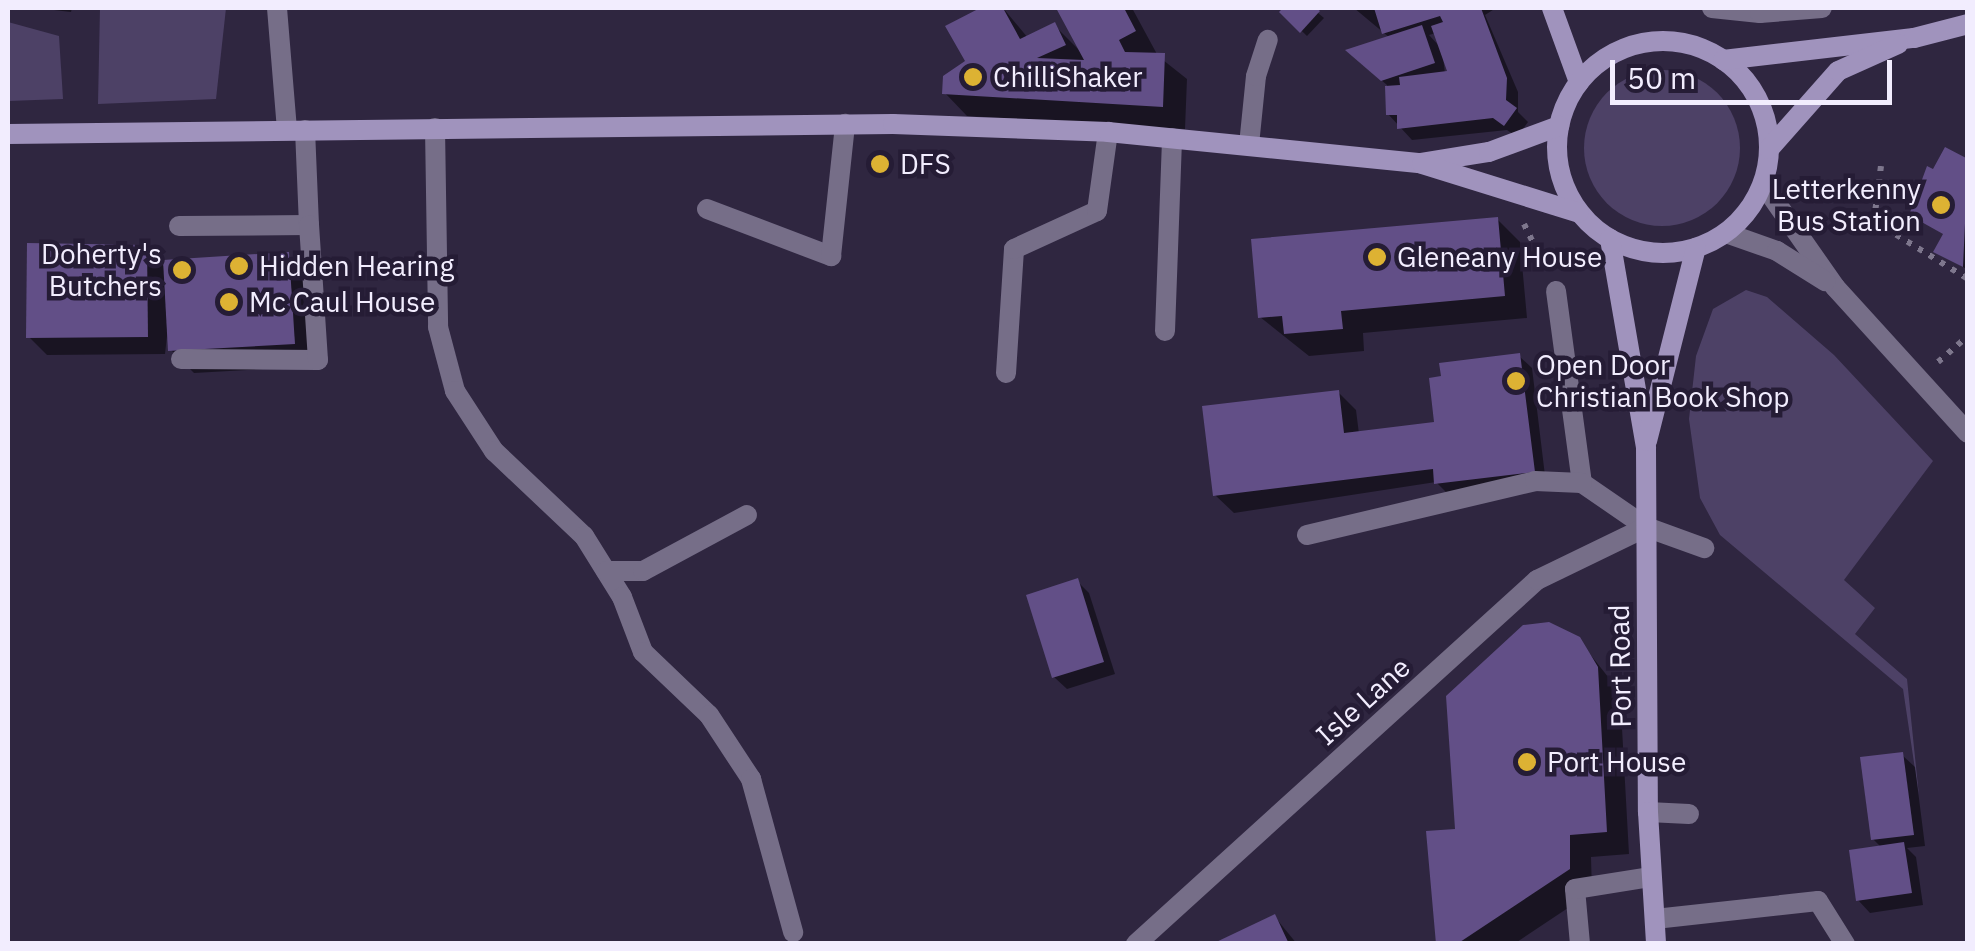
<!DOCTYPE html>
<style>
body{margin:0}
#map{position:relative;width:1975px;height:951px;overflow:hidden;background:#2f2640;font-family:"IBM Plex Sans",sans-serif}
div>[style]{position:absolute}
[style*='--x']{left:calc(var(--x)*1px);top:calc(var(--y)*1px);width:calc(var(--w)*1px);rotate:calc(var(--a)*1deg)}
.green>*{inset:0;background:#4d4166}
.round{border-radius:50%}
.shadow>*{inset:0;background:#0007}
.building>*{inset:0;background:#624f87}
.path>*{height:6px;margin-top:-3px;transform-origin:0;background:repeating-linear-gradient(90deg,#7e778d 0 5px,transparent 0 13px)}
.lane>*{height:20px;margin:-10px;padding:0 10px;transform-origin:10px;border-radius:10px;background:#766e88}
.secondary>*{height:20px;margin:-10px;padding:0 10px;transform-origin:10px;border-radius:10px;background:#a093bd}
.secondary>.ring{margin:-10px;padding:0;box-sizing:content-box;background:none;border:20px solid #a093bd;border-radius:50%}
.dots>*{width:28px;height:28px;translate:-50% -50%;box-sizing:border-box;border:5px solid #251c35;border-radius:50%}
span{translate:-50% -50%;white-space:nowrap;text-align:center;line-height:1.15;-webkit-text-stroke:9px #251c35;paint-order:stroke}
.poi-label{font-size:28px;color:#f2edfe}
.left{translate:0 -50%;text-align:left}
.right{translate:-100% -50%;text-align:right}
.street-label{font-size:28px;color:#f2edfe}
.frame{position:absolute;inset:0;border:10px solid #f2edfe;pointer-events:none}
.scale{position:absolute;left:1610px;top:60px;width:282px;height:45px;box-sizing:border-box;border:5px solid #f2edfe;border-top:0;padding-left:12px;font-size:30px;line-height:35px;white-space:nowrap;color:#f2edfe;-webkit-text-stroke:8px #251c35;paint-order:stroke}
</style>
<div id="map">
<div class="green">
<i style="clip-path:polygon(100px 8px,226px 8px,216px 99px,98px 104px)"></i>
<i style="clip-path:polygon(8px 22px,59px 36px,63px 99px,8px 101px)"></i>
<i class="round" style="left:1584px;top:70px;width:156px;height:156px"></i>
<i style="clip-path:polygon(1746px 290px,1767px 297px,1834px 355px,1933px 461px,1844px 580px,1875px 608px,1855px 634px,1907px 679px,1919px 796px,1903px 689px,1720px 535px,1700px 498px,1689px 419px,1696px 356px,1713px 309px)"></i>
</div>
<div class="shadow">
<i style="clip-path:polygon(37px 8px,72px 8px,71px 12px)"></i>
<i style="clip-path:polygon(986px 8px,1003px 8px,1028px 38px,1054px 25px,1081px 52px,1059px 8px,1132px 8px,1158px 56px,1187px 79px,1185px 129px,967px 116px,945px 93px,968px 62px,949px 27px)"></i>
<i style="clip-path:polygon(1287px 8px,1312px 8px,1324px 18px,1307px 36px,1282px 12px)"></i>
<i style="clip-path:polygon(evenodd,1354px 8px,1496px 8px,1485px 15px,1518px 92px,1518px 112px,1528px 122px,1517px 137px,1507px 130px,1412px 140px,1388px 114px,1387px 85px,1360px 62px,1390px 38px,1354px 8px,1436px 33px,1441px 48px,1429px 35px,1436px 33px,1354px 8px,1442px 48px,1451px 74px,1445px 74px,1442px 48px)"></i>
<i style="clip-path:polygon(1968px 162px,1968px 270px,1937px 251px,1945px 235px,1912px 214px,1934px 172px)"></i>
<i style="clip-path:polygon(1497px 219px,1520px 242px,1527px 318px,1363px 333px,1364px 351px,1309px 356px,1260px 317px)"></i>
<i style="clip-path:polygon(146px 248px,166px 268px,288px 255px,311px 278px,316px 366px,194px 373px,171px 350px,169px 318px,165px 354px,47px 355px,29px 337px)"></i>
<i style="clip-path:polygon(1519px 356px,1532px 368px,1546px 484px,1449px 495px,1436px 482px,1234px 513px,1215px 495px,1338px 392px,1356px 410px,1359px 434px,1437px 424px)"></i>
<i style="clip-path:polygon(1077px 581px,1089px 593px,1115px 674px,1067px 689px,1054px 677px)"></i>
<i style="clip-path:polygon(1578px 639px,1620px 692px,1629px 854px,1591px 857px,1592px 892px,1514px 944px,1438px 944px,1458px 831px)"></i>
<i style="clip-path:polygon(1902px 755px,1915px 767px,1925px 846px,1907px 848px,1916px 857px,1923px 905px,1870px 913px,1858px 900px,1882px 848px,1873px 839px)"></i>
<i style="clip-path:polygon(1275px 917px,1297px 944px,1218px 944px)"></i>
</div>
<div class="building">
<i style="clip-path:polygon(980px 8px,1003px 8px,1020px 39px,1055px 22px,1066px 45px,1037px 58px,1084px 60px,1056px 8px,1124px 8px,1136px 31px,1119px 40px,1125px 52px,1165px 53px,1163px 107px,942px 94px,943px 76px,965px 61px,945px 26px)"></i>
<i style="clip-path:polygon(1283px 8px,1316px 8px,1320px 11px,1300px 33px,1279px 12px)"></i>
<i style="clip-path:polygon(1374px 8px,1481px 8px,1507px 78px,1506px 100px,1517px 108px,1504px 126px,1493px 118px,1397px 129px,1397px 115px,1386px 115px,1385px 86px,1400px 85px,1399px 77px,1447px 71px,1431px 26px,1443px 22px,1440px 16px,1382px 34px)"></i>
<i style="clip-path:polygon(1422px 25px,1435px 63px,1381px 81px,1345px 50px)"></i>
<i style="clip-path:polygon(1945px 147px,1968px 159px,1963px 267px,1933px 252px,1943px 234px,1909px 215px,1927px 166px,1933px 169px)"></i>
<i style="clip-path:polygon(1498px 217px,1505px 296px,1341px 311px,1343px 329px,1284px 334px,1282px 316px,1258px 318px,1251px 239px)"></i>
<i style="clip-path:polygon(27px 243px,147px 245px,148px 337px,26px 338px)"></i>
<i style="clip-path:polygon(289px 252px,295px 344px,168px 351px,163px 260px)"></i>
<i style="clip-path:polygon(1520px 353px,1535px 472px,1434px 484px,1433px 469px,1213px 496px,1202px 406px,1339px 390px,1344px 433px,1434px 422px,1429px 378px,1441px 376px,1439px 363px)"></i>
<i style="clip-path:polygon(1078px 578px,1104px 662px,1052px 678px,1026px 595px)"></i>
<i style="clip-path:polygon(1549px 622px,1580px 637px,1598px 667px,1607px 832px,1570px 835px,1570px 869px,1457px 944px,1436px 944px,1426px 831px,1455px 829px,1446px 696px,1523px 625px)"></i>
<i style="clip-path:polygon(1903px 752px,1914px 835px,1871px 840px,1860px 757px)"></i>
<i style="clip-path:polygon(1904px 842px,1912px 893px,1856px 901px,1849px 850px)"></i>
<i style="clip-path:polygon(1275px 914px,1289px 944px,1212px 944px)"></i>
</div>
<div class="path">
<i style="--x:1881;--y:166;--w:55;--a:97.3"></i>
<i style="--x:1874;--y:221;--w:110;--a:31.7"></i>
<i style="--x:1524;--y:224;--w:48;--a:64"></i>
<i style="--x:1938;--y:362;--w:40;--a:-41"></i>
</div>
<div class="lane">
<i style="--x:277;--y:8;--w:122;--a:85.3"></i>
<i style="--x:1712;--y:8;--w:48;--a:5.9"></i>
<i style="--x:1760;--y:13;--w:62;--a:-4.6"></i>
<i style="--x:435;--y:128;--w:199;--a:89.1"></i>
<i style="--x:438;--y:327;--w:66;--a:75.1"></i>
<i style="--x:455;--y:391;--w:72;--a:57"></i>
<i style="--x:494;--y:451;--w:124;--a:43.4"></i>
<i style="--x:584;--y:536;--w:72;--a:58.1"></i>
<i style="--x:622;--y:597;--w:59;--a:69.1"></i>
<i style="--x:643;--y:652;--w:91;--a:43.7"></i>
<i style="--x:709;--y:715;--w:77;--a:56.7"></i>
<i style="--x:751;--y:779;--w:159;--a:74.6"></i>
<i style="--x:1249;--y:145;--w:69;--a:-84.2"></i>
<i style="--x:1256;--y:76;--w:38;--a:-72"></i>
<i style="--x:1763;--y:184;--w:126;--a:55"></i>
<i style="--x:1835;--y:287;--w:197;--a:47.7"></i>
<i style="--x:707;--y:209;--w:133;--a:20.8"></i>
<i style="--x:831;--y:256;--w:133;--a:-83.9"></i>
<i style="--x:179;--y:226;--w:130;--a:-0.4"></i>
<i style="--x:309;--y:225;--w:95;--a:-92.4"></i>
<i style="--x:1726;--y:233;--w:54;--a:19.4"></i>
<i style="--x:1777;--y:251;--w:57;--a:32"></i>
<i style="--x:1556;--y:291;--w:194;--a:82.3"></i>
<i style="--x:1582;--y:483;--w:78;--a:34.5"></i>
<i style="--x:1646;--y:527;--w:62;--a:19.9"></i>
<i style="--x:1165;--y:331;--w:193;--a:-87.9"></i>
<i style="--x:181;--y:359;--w:137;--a:0.4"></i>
<i style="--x:318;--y:360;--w:135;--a:-93.8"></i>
<i style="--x:1006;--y:373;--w:124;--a:-86.3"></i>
<i style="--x:1014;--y:249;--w:91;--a:-24.6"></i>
<i style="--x:1097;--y:211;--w:80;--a:-82.1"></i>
<i style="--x:1307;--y:535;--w:234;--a:-13.3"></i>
<i style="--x:1535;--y:481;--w:47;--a:2.4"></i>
<i style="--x:606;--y:571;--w:37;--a:0"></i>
<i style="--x:643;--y:571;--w:118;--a:-28.3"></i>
<i style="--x:1648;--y:812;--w:41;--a:2.8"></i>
<i style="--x:1655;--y:919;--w:164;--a:-6.3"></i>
<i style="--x:1818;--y:901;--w:51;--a:57.9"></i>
<i style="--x:1136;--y:944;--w:542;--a:-42.23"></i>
<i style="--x:1537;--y:580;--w:121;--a:-25.9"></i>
<i style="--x:1580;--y:944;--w:55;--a:-95.2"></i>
<i style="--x:1575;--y:889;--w:77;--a:-9"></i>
</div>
<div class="secondary">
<i style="--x:1552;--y:8;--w:79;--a:70"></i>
<i class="ring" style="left:1557px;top:41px;width:192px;height:192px"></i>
<i style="--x:1723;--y:60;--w:192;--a:-6.6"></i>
<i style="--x:1914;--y:38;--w:56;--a:-14.5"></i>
<i style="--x:8;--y:134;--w:885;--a:-0.65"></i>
<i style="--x:893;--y:124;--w:215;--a:2.1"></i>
<i style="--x:1108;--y:132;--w:314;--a:5.7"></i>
<i style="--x:1420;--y:163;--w:70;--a:-9.1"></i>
<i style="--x:1489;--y:152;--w:75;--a:-20.4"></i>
<i style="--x:1769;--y:149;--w:104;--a:-48.5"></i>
<i style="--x:1838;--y:71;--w:66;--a:-24.2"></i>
<i style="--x:1422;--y:164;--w:164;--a:17.3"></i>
<i style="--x:1610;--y:239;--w:212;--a:80.2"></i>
<i style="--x:1646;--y:448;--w:364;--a:89.7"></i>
<i style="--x:1648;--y:812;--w:132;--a:86.5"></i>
<i style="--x:1647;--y:441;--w:199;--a:-75.8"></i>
</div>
<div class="dots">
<i style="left:973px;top:77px;background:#ddb233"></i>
<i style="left:880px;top:164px;background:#ddb233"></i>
<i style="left:1941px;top:205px;background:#ddb233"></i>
<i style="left:1377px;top:257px;background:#ddb233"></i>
<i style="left:239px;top:266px;background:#ddb233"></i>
<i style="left:182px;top:270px;background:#ddb233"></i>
<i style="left:229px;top:302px;background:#ddb233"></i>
<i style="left:1516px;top:381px;background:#ddb233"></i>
<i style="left:1527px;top:762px;background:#ddb233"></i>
</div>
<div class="poi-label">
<span class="left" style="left:993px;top:77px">ChilliShaker</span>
<span class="left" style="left:900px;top:164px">DFS</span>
<span class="right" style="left:1921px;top:205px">Letterkenny<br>Bus Station</span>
<span class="right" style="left:162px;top:270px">Doherty's<br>Butchers</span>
<span class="left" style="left:1397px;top:257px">Gleneany House</span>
<span class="left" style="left:259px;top:266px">Hidden Hearing</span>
<span class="left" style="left:249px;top:302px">Mc Caul House</span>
<span class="left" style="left:1536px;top:381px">Open Door<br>Christian Book Shop</span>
<span class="left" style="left:1547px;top:762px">Port House</span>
</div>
<div class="street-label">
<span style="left:1620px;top:666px;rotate:-91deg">Port Road</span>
<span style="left:1363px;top:701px;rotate:-42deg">Isle Lane</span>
</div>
<div class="frame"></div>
<div class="scale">50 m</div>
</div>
